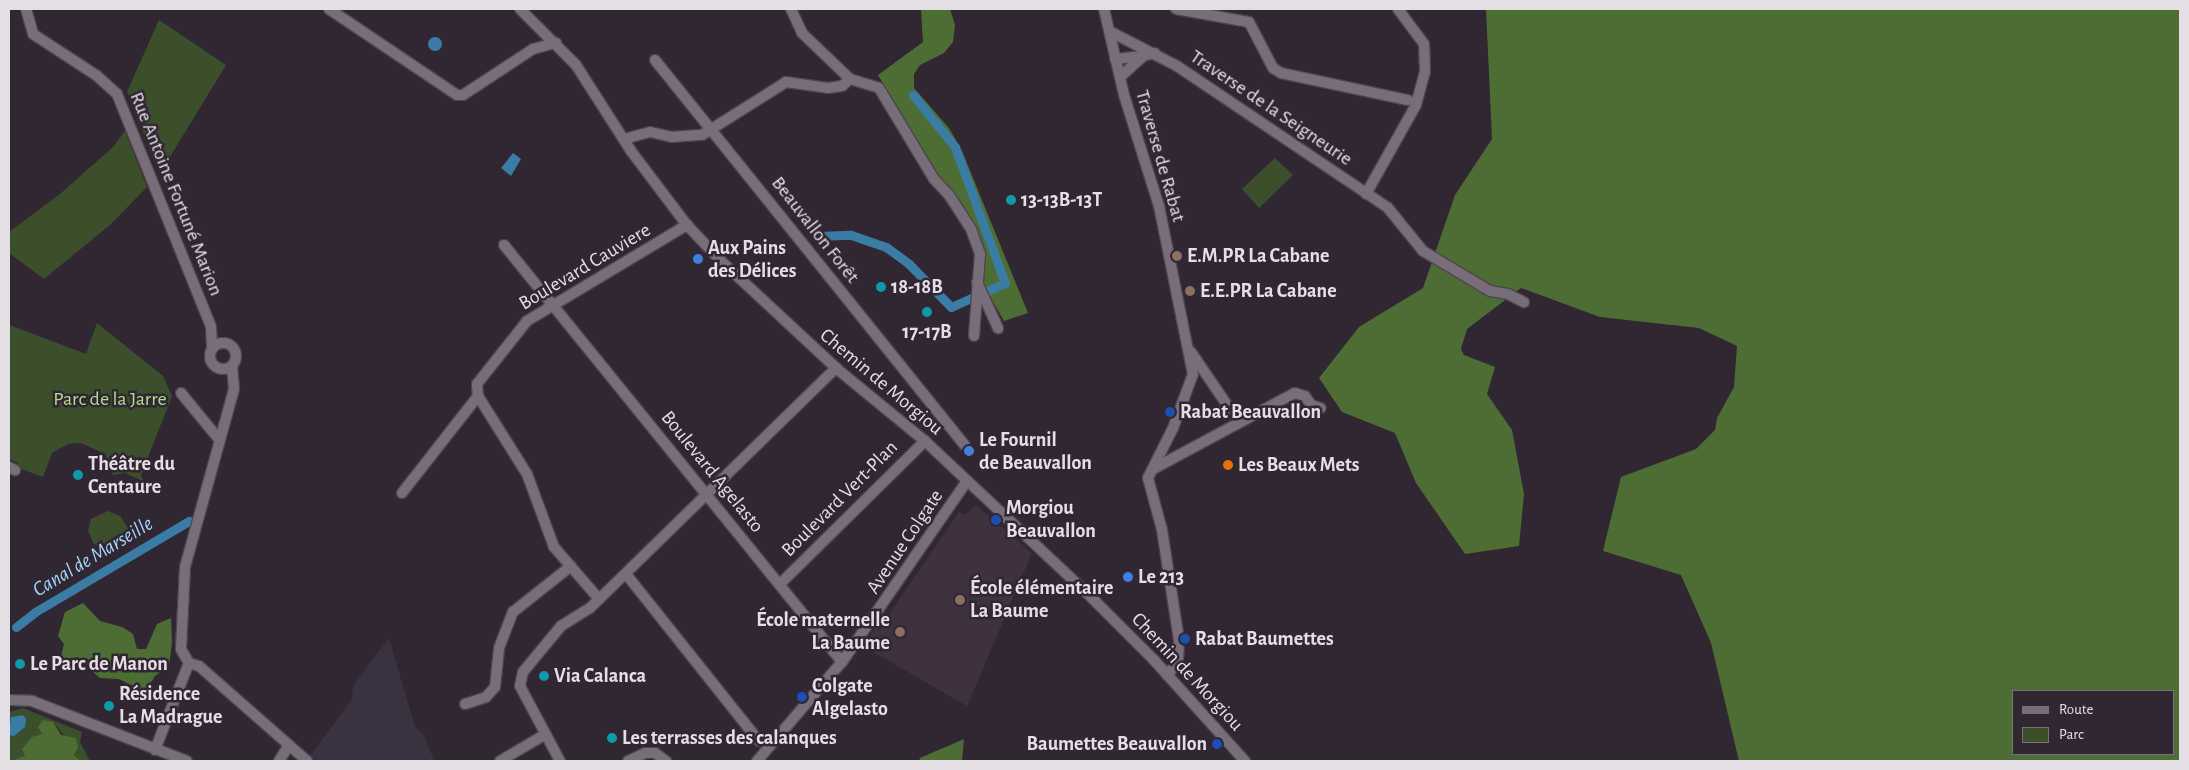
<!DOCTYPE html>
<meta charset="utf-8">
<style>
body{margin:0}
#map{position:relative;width:2189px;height:770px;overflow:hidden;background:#312732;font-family:"Alegreya Sans",sans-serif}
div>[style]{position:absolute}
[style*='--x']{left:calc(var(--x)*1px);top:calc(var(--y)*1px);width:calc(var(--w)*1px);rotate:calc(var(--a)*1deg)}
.commercial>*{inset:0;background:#3b3241}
.built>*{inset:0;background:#403141}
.green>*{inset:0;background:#3c4f2d}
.forest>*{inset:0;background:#4d6d34}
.water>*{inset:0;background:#3b7ca5}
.round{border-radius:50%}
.canal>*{height:9px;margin:-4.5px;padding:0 4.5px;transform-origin:4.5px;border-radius:4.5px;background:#3b7ca5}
.roads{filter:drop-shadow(1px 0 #4e464f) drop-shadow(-1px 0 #4e464f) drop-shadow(0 1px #4e464f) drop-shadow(0 -1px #4e464f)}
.minor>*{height:10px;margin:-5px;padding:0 5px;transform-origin:5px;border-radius:5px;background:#796d7b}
.minor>.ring{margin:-5px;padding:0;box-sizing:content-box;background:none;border:10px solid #796d7b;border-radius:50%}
.dots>*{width:14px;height:14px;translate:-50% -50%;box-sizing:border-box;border:2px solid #312732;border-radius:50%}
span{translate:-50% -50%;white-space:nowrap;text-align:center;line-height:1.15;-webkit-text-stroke:5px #312732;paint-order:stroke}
.street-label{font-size:20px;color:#e5dee6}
.poi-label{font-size:20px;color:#e5dee6;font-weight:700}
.left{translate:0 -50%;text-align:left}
.right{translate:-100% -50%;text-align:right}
.park-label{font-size:20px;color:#aedf8b}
.water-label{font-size:21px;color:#a1d5f9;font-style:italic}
.frame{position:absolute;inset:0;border:10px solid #e5dee6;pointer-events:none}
.legend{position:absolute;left:2012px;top:690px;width:162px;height:65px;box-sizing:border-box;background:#312732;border:1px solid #79707a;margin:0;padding:6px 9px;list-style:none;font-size:15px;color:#e5dee6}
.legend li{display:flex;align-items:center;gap:10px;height:25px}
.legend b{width:25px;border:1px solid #79707a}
</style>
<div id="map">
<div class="commercial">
<i style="clip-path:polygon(389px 638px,415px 727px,424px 735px,434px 761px,316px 761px,310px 756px,352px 699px,353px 686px)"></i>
</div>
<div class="built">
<i style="clip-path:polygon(976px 505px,1032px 553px,967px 706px,863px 646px,884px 615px,888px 616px,959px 512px,965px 515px)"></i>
</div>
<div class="green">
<i style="clip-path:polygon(159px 20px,226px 65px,165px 165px,163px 159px,155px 162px,127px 92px)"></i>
<i style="clip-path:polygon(125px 131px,147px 187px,111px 224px,44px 279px,9px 253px,9px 232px,60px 194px,113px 147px)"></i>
<i style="clip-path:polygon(1275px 158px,1293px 175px,1259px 208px,1242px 189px)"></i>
<i style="clip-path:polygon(97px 323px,163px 376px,172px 396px,141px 475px,143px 481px,125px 473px,113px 475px,105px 454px,81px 443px,68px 444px,52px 453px,43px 477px,16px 467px,18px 463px,9px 459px,9px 325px,86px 354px)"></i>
<i style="clip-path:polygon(108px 511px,120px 516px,133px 536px,106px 549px,94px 544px,88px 531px,91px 519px)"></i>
<i style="clip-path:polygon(23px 708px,82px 732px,80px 742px,90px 761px,81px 761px,74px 755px,75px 749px,53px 722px,25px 757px,9px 761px,9px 712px)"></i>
</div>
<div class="forest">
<i style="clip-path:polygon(921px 9px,950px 9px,955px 25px,953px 42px,944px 53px,920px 65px,914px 74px,914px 88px,949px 128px,962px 151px,1028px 313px,1004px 321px,981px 281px,986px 254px,957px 196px,938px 175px,878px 75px,923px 42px)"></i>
<i style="clip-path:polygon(evenodd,1486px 9px,2180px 9px,2180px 761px,1739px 761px,1711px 643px,1681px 575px,1603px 551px,1621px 477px,1696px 449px,1715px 430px,1717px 418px,1734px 387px,1737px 346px,1699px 328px,1600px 317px,1521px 288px,1467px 329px,1461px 349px,1464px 355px,1495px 367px,1487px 394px,1512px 430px,1524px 494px,1519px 546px,1465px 554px,1416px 483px,1395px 433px,1342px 412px,1319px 378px,1359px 327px,1423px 288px,1455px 195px,1492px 139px,1486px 9px,2013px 691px,2173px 691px,2173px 754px,2013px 754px,2013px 691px)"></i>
<i style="clip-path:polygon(83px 603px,100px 621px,122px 627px,133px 634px,137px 649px,146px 649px,157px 624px,171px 618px,172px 642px,169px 666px,155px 676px,148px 687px,143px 691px,119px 679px,100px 678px,92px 671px,66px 663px,61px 656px,64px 644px,58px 636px,65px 612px)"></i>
<i style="clip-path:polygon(43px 720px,53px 722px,61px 735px,76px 738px,78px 747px,74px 755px,81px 761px,11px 761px,25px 756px,22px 749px,32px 737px,42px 734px,38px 727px)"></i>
<i style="clip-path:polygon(964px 739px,962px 761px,919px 761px,920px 758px)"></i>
</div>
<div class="water">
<i class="round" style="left:428px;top:37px;width:14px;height:14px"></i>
<i style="clip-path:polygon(513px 153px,521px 159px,511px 176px,501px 168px)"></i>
<i style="clip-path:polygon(23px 715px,26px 719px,25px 727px,14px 736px,9px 735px,11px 717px)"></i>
</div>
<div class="canal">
<i style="--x:817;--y:236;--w:34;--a:-2"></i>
<i style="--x:851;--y:235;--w:37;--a:19"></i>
<i style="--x:886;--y:247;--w:29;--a:36"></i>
<i style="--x:909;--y:264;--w:60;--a:45.7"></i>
<i style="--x:951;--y:307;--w:59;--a:-24"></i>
<i style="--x:1005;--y:283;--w:145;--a:-110.2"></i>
<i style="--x:955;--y:147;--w:67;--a:-128.9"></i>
<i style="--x:16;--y:627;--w:24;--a:-38"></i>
<i style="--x:35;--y:612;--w:179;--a:-30.6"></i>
</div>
<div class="roads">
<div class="minor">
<i style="--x:26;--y:9;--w:26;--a:74"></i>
<i style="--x:33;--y:34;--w:75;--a:33.1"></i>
<i style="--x:96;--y:75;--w:28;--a:42"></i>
<i style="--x:117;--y:94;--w:251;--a:68"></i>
<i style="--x:211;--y:327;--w:22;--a:87"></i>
<i style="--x:329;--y:9;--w:154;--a:33.9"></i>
<i style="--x:457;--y:95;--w:6;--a:0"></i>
<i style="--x:463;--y:95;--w:84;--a:-33.3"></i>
<i style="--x:533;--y:49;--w:24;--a:-15"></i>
<i style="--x:520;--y:9;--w:79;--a:45"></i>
<i style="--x:576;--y:65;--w:102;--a:57.4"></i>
<i style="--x:631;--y:151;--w:93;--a:52.9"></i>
<i style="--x:687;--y:225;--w:50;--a:46.6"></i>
<i style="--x:721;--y:261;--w:157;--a:42.9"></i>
<i style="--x:836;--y:368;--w:115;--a:39.4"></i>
<i style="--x:925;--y:441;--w:229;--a:43.2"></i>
<i style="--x:1092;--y:598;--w:88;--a:45"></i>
<i style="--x:1154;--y:660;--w:136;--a:48"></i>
<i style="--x:791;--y:9;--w:26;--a:65"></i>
<i style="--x:802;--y:33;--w:66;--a:43.8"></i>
<i style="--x:850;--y:79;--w:30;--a:17"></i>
<i style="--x:879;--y:88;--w:106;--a:58.9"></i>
<i style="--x:934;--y:179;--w:22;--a:47"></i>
<i style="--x:949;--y:195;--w:40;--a:57.1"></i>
<i style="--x:971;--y:229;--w:27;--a:70"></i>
<i style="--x:980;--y:254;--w:82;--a:94.2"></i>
<i style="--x:1104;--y:9;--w:88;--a:76.9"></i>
<i style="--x:1124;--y:95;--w:116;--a:72.5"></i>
<i style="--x:1159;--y:206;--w:171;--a:78.6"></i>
<i style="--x:1193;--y:374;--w:58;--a:110.3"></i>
<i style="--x:1173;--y:428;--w:56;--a:116.6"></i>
<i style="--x:1148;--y:478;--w:54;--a:74.9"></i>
<i style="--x:1162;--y:530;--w:111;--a:81.2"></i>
<i style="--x:1179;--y:640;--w:22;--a:93"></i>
<i style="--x:1178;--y:662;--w:17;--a:130"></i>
<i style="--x:1176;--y:9;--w:74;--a:10.1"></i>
<i style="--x:1249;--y:22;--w:52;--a:62.4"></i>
<i style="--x:1273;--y:68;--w:9;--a:32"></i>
<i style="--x:1281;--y:73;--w:130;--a:12"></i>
<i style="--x:1109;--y:31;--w:76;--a:27.2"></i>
<i style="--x:1177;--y:66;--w:254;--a:33.9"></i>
<i style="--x:1388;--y:208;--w:55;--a:50.9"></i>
<i style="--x:1423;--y:251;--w:78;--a:30.8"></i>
<i style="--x:1490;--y:291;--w:18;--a:9"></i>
<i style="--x:1508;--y:294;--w:18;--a:27"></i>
<i style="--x:1115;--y:59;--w:28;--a:-6"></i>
<i style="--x:655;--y:60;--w:494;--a:51.2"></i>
<i style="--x:1120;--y:77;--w:31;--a:-42"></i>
<i style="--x:1143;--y:56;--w:12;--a:-14"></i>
<i style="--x:624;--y:139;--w:27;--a:-15"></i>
<i style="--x:650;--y:132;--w:22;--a:13"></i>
<i style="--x:671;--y:137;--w:31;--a:-4"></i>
<i style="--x:702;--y:135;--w:99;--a:-32.2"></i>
<i style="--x:786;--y:82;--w:42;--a:8.1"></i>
<i style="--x:828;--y:88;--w:14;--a:-8"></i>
<i style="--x:842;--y:86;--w:11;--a:-41"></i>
<i style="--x:1366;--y:194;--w:102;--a:-60.7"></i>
<i style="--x:1416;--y:105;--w:35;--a:-75"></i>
<i style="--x:1425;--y:71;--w:27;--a:-92"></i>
<i style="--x:1424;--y:44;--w:44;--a:-126.6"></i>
<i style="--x:504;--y:245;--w:537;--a:50.97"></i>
<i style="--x:977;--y:282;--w:51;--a:65.5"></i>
<i class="ring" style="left:210px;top:343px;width:16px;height:16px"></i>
<i style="--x:1191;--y:352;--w:83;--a:55.7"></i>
<i style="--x:181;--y:393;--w:58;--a:50.6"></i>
<i style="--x:9;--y:467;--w:7;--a:27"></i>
<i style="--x:1153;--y:469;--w:161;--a:-28.2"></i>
<i style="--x:1295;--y:393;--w:10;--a:17"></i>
<i style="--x:1305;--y:396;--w:11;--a:56"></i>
<i style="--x:1311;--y:405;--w:10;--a:17"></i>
<i style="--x:402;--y:493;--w:123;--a:-51.9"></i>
<i style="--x:626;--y:574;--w:213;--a:51.5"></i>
<i style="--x:781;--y:583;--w:202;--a:-44.6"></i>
<i style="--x:599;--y:599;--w:69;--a:-130.9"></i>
<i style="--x:554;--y:547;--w:78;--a:-110.3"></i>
<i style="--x:527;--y:474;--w:92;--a:-122.1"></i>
<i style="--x:478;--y:396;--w:12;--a:-95"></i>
<i style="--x:477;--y:384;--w:80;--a:-51.6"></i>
<i style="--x:527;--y:321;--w:187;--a:-31"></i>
<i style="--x:189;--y:663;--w:16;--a:-120"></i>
<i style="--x:181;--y:649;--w:82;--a:-87.2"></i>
<i style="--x:185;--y:567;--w:185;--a:-74.6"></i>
<i style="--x:234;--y:389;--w:23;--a:-95"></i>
<i style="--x:189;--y:663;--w:10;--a:17"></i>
<i style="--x:199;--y:666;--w:144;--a:41.3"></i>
<i style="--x:9;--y:700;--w:23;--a:2"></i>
<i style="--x:32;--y:701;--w:166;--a:21.2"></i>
<i style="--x:465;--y:704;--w:22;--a:-18"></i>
<i style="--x:486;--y:697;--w:13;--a:-48"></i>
<i style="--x:495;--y:687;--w:39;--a:-84"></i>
<i style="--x:499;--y:648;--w:39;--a:-69"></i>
<i style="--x:513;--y:612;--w:74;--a:-38.4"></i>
<i style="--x:155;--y:750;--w:93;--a:-68.7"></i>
<i style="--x:279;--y:761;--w:19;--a:-58"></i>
<i style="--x:500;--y:761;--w:53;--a:-30.4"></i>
<i style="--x:560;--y:761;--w:85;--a:-118.1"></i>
<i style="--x:520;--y:686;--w:14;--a:-78"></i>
<i style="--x:523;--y:672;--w:60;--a:-50.4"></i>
<i style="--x:561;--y:626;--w:34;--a:-32"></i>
<i style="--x:590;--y:608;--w:344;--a:-44.3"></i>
<i style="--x:628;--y:761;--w:19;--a:-25"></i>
<i style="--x:645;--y:753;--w:10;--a:0"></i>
<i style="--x:655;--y:753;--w:14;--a:36"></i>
<i style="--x:757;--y:761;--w:130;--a:-49.4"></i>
<i style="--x:842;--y:662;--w:220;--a:-55.4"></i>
</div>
</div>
<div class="dots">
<i style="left:1011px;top:200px;background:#0f9aa8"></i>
<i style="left:1177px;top:256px;background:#8d6e63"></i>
<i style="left:698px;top:259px;background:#3f7fe0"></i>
<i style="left:881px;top:287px;background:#0f9aa8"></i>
<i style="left:1190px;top:291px;background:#8d6e63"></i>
<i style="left:927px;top:312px;background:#0f9aa8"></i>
<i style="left:1170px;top:412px;background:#1a4fb4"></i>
<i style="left:969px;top:451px;background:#3f7fe0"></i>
<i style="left:1228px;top:465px;background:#e8710a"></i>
<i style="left:78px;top:475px;background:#0f9aa8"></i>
<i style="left:996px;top:520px;background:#1a4fb4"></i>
<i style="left:1128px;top:577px;background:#3f7fe0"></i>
<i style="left:960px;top:600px;background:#8d6e63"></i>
<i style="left:900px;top:632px;background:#8d6e63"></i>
<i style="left:1185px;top:639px;background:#1a4fb4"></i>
<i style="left:20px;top:664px;background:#0f9aa8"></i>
<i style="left:544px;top:676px;background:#0f9aa8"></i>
<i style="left:802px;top:697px;background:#1a4fb4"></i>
<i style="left:109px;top:706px;background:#0f9aa8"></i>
<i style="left:612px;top:738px;background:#0f9aa8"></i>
<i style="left:1217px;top:744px;background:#1a4fb4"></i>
</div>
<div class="street-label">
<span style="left:1271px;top:108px;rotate:34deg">Traverse de la Seigneurie</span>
<span style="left:1160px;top:156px;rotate:74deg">Traverse de Rabat</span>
<span style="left:176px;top:194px;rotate:68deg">Rue Antoine Fortuné Marion</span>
<span style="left:815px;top:230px;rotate:52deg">Beauvallon Forêt</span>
<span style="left:585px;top:267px;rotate:-31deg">Boulevard Cauviere</span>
<span style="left:881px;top:382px;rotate:40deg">Chemin de Morgiou</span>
<span style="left:712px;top:472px;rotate:51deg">Boulevard Agelasto</span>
<span style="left:840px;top:499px;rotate:-45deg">Boulevard Vert-Plan</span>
<span style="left:905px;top:542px;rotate:-56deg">Avenue Colgate</span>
<span style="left:1187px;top:672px;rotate:47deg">Chemin de Morgiou</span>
</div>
<div class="poi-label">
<span class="left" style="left:1021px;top:200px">13-13B-13T</span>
<span class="left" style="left:708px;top:260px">Aux Pains<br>des Délices</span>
<span class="left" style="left:1187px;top:256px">E.M.PR La Cabane</span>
<span class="left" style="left:891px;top:287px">18-18B</span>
<span class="left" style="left:1200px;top:291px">E.E.PR La Cabane</span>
<span style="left:927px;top:332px">17-17B</span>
<span class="left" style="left:1180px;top:412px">Rabat Beauvallon</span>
<span class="left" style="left:979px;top:452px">Le Fournil<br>de Beauvallon</span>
<span class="left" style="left:88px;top:476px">Théâtre du<br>Centaure</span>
<span class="left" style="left:1238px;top:465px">Les Beaux Mets</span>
<span class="left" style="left:1006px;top:520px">Morgiou<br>Beauvallon</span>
<span class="left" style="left:1138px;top:577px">Le 213</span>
<span class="left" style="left:970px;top:600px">École élémentaire<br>La Baume</span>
<span class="right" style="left:890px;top:632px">École maternelle<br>La Baume</span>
<span class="left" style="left:1195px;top:639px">Rabat Baumettes</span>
<span class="left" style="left:30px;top:664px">Le Parc de Manon</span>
<span class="left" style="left:554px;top:676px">Via Calanca</span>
<span class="left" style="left:812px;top:698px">Colgate<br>Algelasto</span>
<span class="left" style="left:119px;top:706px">Résidence<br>La Madrague</span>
<span class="left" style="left:622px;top:738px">Les terrasses des calanques</span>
<span class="right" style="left:1207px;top:744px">Baumettes Beauvallon</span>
</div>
<div class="park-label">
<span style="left:110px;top:399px">Parc de la Jarre</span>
</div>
<div class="water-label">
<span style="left:93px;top:557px;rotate:-31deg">Canal de Marseille</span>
</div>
<div class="frame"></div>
<ul class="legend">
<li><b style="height:6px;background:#796d7b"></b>Route</li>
<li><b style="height:14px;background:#3c4f2d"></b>Parc</li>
</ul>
</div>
